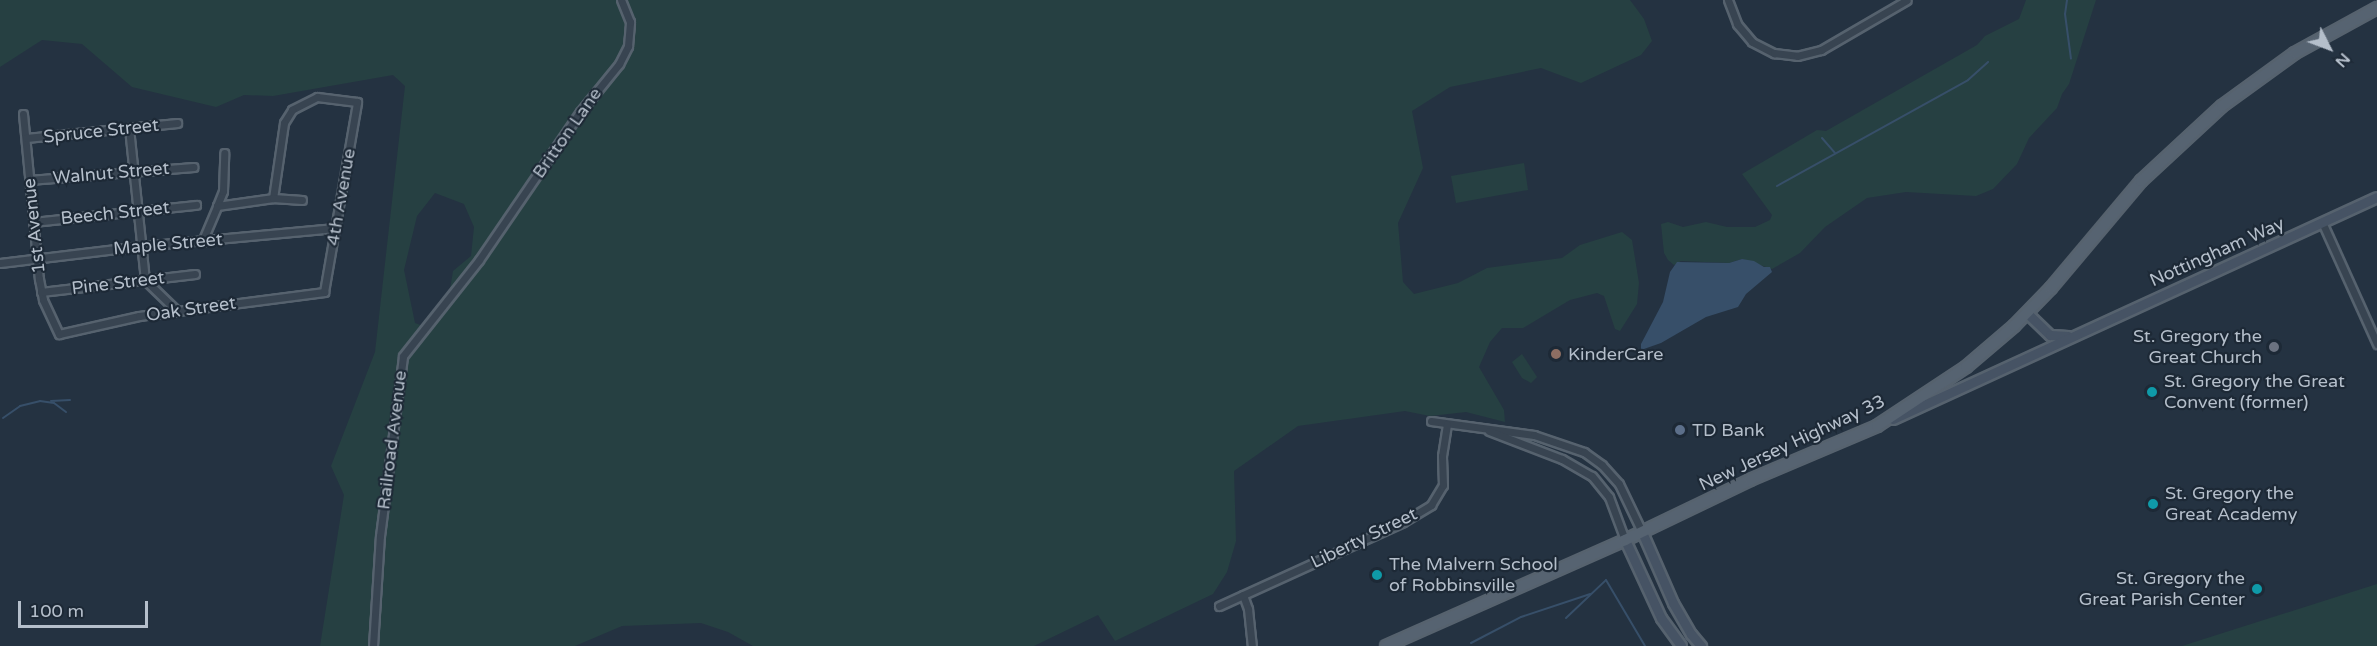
<!DOCTYPE html>
<style>
body{margin:0}
#map{position:relative;width:2377px;height:646px;overflow:hidden;background:#243241;font-family:"Varela Round",sans-serif}
div>[style]{position:absolute}
[style*='--x']{left:calc(var(--x)*1px);top:calc(var(--y)*1px);width:calc(var(--w)*1px);rotate:calc(var(--a)*1deg)}
.green>*{inset:0;background:#264042}
.water>*{inset:0;background:#374f69}
.stream>*{height:2px;margin:-1px;padding:0 1px;transform-origin:1px;border-radius:1px;background:#374f69}
.roads{filter:drop-shadow(2px 0 #56626e) drop-shadow(-2px 0 #56626e) drop-shadow(0 2px #56626e) drop-shadow(0 -2px #56626e)}
.street>*{height:7px;margin:-3.5px;padding:0 3.5px;transform-origin:3.5px;border-radius:3.5px;background:#384451}
.secondary>*{height:9px;margin:-4.5px;padding:0 4.5px;transform-origin:4.5px;border-radius:4.5px;background:#465364}
.primary>*{height:10px;margin:-5px;padding:0 5px;transform-origin:5px;border-radius:5px;background:#566371}
.dots>*{width:16px;height:16px;translate:-50% -50%;box-sizing:border-box;border:3px solid #1d2936;border-radius:50%}
span{translate:-50% -50%;white-space:nowrap;text-align:center;line-height:1.15;-webkit-text-stroke:4.5px #1d2936;paint-order:stroke}
.street-label{font-size:18px;color:#b5bfcb}
.poi-label{font-size:18px;color:#b5bfcb}
.right{translate:-100% -50%;text-align:right}
.left{translate:0 -50%;text-align:left}
.north{position:absolute;left:2299px;top:18px;width:60px;height:60px;-webkit-text-stroke:4px #1d2936;paint-order:stroke;rotate:132deg;font-size:16px;font-weight:700;line-height:24px;text-align:center;color:#b5bfcb}
.north::after{content:'';display:block;margin:auto;width:21px;height:27px;background:#b5bfcb;clip-path:polygon(50% 0,100% 100%,50% 72%,0 100%)}
.scale{position:absolute;left:18px;top:601px;width:130px;height:27px;box-sizing:border-box;border:3px solid #b5bfcb;border-top:0;padding-left:8px;font-size:18px;line-height:21px;white-space:nowrap;color:#b5bfcb;-webkit-text-stroke:4px #1d2936;paint-order:stroke}
</style>
<div id="map">
<div class="green">
<i style="clip-path:polygon(evenodd,0 0,1630px 0,1644px 19px,1652px 41px,1641px 55px,1581px 83px,1541px 68px,1450px 87px,1412px 111px,1423px 168px,1398px 223px,1403px 282px,1414px 294px,1458px 283px,1487px 268px,1562px 258px,1580px 245px,1622px 232px,1632px 240px,1639px 283px,1637px 304px,1620px 331px,1615px 329px,1604px 296px,1597px 293px,1570px 300px,1523px 328px,1502px 328px,1490px 342px,1479px 367px,1504px 410px,1505px 422px,1466px 412px,1430px 416px,1405px 411px,1298px 426px,1234px 471px,1236px 541px,1227px 572px,1213px 594px,1115px 641px,1098px 615px,1034px 646px,753px 646px,728px 632px,701px 623px,622px 626px,575px 646px,320px 646px,344px 495px,331px 466px,375px 352px,405px 86px,393px 75px,273px 96px,244px 95px,216px 107px,132px 87px,82px 44px,42px 40px,0 67px,0 0,435px 193px,464px 204px,474px 227px,471px 256px,453px 271px,447px 308px,431px 329px,415px 323px,404px 270px,417px 216px,435px 193px)"></i>
<i style="clip-path:polygon(2026px 0,2096px 0,2069px 84px,2062px 94px,2057px 108px,2029px 138px,2017px 164px,1993px 189px,1976px 196px,1906px 192px,1867px 198px,1825px 227px,1800px 253px,1772px 269px,1742px 259px,1729px 263px,1681px 261px,1674px 265px,1668px 260px,1664px 253px,1661px 224px,1668px 222px,1683px 227px,1706px 222px,1727px 227px,1755px 227px,1770px 220px,1772px 215px,1742px 174px,1817px 130px,1826px 131px,1977px 45px,1985px 36px,2019px 19px)"></i>
<i style="clip-path:polygon(1524px 163px,1528px 190px,1456px 203px,1451px 176px)"></i>
<i style="clip-path:polygon(1522px 354px,1537px 377px,1531px 383px,1522px 378px,1512px 362px)"></i>
<i style="clip-path:polygon(2377px 584px,2377px 646px,2182px 646px)"></i>
</div>
<div class="water">
<i style="clip-path:polygon(1742px 259px,1754px 261px,1764px 267px,1770px 267px,1772px 272px,1746px 294px,1738px 307px,1706px 317px,1661px 343px,1641px 350px,1641px 344px,1663px 302px,1670px 272px,1677px 262px,1729px 263px)"></i>
</div>
<div class="stream">
<i style="--x:2067;--y:0;--w:14;--a:98"></i>
<i style="--x:2065;--y:14;--w:45;--a:82.4"></i>
<i style="--x:1822;--y:138;--w:20;--a:49"></i>
<i style="--x:1777;--y:186;--w:218;--a:-29"></i>
<i style="--x:1968;--y:80;--w:27;--a:-42"></i>
<i style="--x:51;--y:401;--w:19;--a:-3"></i>
<i style="--x:3;--y:418;--w:21;--a:-35"></i>
<i style="--x:20;--y:406;--w:21;--a:-14"></i>
<i style="--x:40;--y:401;--w:14;--a:8"></i>
<i style="--x:54;--y:403;--w:15;--a:37"></i>
<i style="--x:1566;--y:618;--w:55;--a:-43.5"></i>
<i style="--x:1606;--y:580;--w:77;--a:59.4"></i>
<i style="--x:1471;--y:643;--w:56;--a:-27.5"></i>
<i style="--x:1521;--y:617;--w:73;--a:-18.4"></i>
</div>
<div class="roads">
<div class="street">
<i style="--x:1728;--y:0;--w:26;--a:69"></i>
<i style="--x:1737;--y:24;--w:23;--a:50"></i>
<i style="--x:1752;--y:42;--w:25;--a:27"></i>
<i style="--x:1774;--y:53;--w:23;--a:7"></i>
<i style="--x:1797;--y:56;--w:25;--a:-14"></i>
<i style="--x:1821;--y:50;--w:99;--a:-30.2"></i>
<i style="--x:23;--y:114;--w:166;--a:84.5"></i>
<i style="--x:39;--y:279;--w:21;--a:79"></i>
<i style="--x:43;--y:300;--w:38;--a:65"></i>
<i style="--x:59;--y:334;--w:82;--a:-12.7"></i>
<i style="--x:139;--y:316;--w:187;--a:-7.4"></i>
<i style="--x:324;--y:292;--w:193;--a:-80.1"></i>
<i style="--x:357;--y:102;--w:40;--a:-172.9"></i>
<i style="--x:317;--y:97;--w:28;--a:153"></i>
<i style="--x:292;--y:110;--w:15;--a:122"></i>
<i style="--x:284;--y:123;--w:76;--a:98.3"></i>
<i style="--x:129;--y:128;--w:153;--a:84"></i>
<i style="--x:145;--y:280;--w:45;--a:44.1"></i>
<i style="--x:26;--y:138;--w:152;--a:-5.7"></i>
<i style="--x:29;--y:180;--w:165;--a:-4.5"></i>
<i style="--x:217;--y:206;--w:16;--a:-68"></i>
<i style="--x:223;--y:191;--w:38;--a:-88"></i>
<i style="--x:33;--y:222;--w:164;--a:-6"></i>
<i style="--x:2322;--y:222;--w:134;--a:65.7"></i>
<i style="--x:202;--y:242;--w:39;--a:-67"></i>
<i style="--x:217;--y:206;--w:57;--a:-8.1"></i>
<i style="--x:273;--y:198;--w:29;--a:4"></i>
<i style="--x:0;--y:263;--w:142;--a:-6.9"></i>
<i style="--x:141;--y:246;--w:195;--a:-5.3"></i>
<i style="--x:41;--y:292;--w:155;--a:-6.7"></i>
<i style="--x:1431;--y:421;--w:104;--a:7.7"></i>
<i style="--x:1534;--y:435;--w:53;--a:18.8"></i>
<i style="--x:1584;--y:452;--w:22;--a:36"></i>
<i style="--x:1602;--y:465;--w:25;--a:48"></i>
<i style="--x:1619;--y:484;--w:53;--a:64.4"></i>
<i style="--x:1489;--y:431;--w:78;--a:21"></i>
<i style="--x:1562;--y:459;--w:34;--a:30"></i>
<i style="--x:1592;--y:476;--w:27;--a:51"></i>
<i style="--x:1609;--y:497;--w:46;--a:69.6"></i>
<i style="--x:1243;--y:595;--w:15;--a:70"></i>
<i style="--x:1248;--y:609;--w:37;--a:84"></i>
<i style="--x:1219;--y:606;--w:202;--a:-24.5"></i>
<i style="--x:1403;--y:522;--w:33;--a:-31"></i>
<i style="--x:1431;--y:505;--w:23;--a:-59"></i>
<i style="--x:1443;--y:485;--w:29;--a:-92"></i>
<i style="--x:1442;--y:456;--w:32;--a:-81"></i>
<i style="--x:373;--y:646;--w:110;--a:-86.4"></i>
<i style="--x:380;--y:536;--w:181;--a:-82.7"></i>
<i style="--x:403;--y:356;--w:122;--a:-51.6"></i>
<i style="--x:479;--y:260;--w:179;--a:-55.7"></i>
<i style="--x:580;--y:112;--w:62;--a:-50.9"></i>
<i style="--x:619;--y:64;--w:20;--a:-63"></i>
<i style="--x:628;--y:46;--w:24;--a:-85"></i>
<i style="--x:630;--y:22;--w:24;--a:-112"></i>
</div>
<div class="secondary">
<i style="--x:2027;--y:313;--w:32;--a:44"></i>
<i style="--x:2050;--y:335;--w:18;--a:3"></i>
<i style="--x:1893;--y:419;--w:532;--a:-24.64"></i>
<i style="--x:1642;--y:532;--w:77;--a:66.4"></i>
<i style="--x:1673;--y:603;--w:36;--a:60"></i>
<i style="--x:1691;--y:634;--w:16;--a:50"></i>
<i style="--x:1625;--y:540;--w:86;--a:65.2"></i>
<i style="--x:1661;--y:618;--w:34;--a:54"></i>
</div>
<div class="primary">
<i style="--x:1386;--y:646;--w:261;--a:-23.9"></i>
<i style="--x:1625;--y:540;--w:139;--a:-25.6"></i>
<i style="--x:1750;--y:480;--w:138;--a:-23"></i>
<i style="--x:1877;--y:426;--w:107;--a:-33.5"></i>
<i style="--x:1966;--y:367;--w:63;--a:-40.5"></i>
<i style="--x:2014;--y:326;--w:53;--a:-45.8"></i>
<i style="--x:2051;--y:288;--w:140;--a:-49.9"></i>
<i style="--x:2141;--y:181;--w:110;--a:-42.8"></i>
<i style="--x:2222;--y:106;--w:90;--a:-36"></i>
<i style="--x:2295;--y:53;--w:94;--a:-28.8"></i>
</div>
</div>
<div class="dots">
<i style="left:2274px;top:347px;background:#6b7280"></i>
<i style="left:1556px;top:354px;background:#8d6e63"></i>
<i style="left:2152px;top:392px;background:#0f9aa8"></i>
<i style="left:1680px;top:430px;background:#5c6f8a"></i>
<i style="left:2153px;top:504px;background:#0f9aa8"></i>
<i style="left:1377px;top:575px;background:#0f9aa8"></i>
<i style="left:2257px;top:589px;background:#0f9aa8"></i>
</div>
<div class="street-label">
<span style="left:101px;top:131px;rotate:-6deg">Spruce Street</span>
<span style="left:567px;top:133px;rotate:-55deg">Britton Lane</span>
<span style="left:111px;top:173px;rotate:-5deg">Walnut Street</span>
<span style="left:341px;top:197px;rotate:-80deg">4th Avenue</span>
<span style="left:115px;top:213px;rotate:-6deg">Beech Street</span>
<span style="left:34px;top:226px;rotate:-96deg">1st Avenue</span>
<span style="left:168px;top:244px;rotate:-5deg">Maple Street</span>
<span style="left:2217px;top:252px;rotate:-24deg">Nottingham Way</span>
<span style="left:118px;top:283px;rotate:-7deg">Pine Street</span>
<span style="left:191px;top:309px;rotate:-8deg">Oak Street</span>
<span style="left:392px;top:440px;rotate:-83deg">Railroad Avenue</span>
<span style="left:1792px;top:443px;rotate:-25deg">New Jersey Highway 33</span>
<span style="left:1364px;top:538px;rotate:-26deg">Liberty Street</span>
</div>
<div class="poi-label">
<span class="right" style="left:2262px;top:347px">St. Gregory the<br>Great Church</span>
<span class="left" style="left:1568px;top:354px">KinderCare</span>
<span class="left" style="left:2164px;top:392px">St. Gregory the Great<br>Convent (former)</span>
<span class="left" style="left:1692px;top:430px">TD Bank</span>
<span class="left" style="left:2165px;top:504px">St. Gregory the<br>Great Academy</span>
<span class="left" style="left:1389px;top:575px">The Malvern School<br>of Robbinsville</span>
<span class="right" style="left:2245px;top:589px">St. Gregory the<br>Great Parish Center</span>
</div>
<div class="north">N</div>
<div class="scale">100 m</div>
</div>
